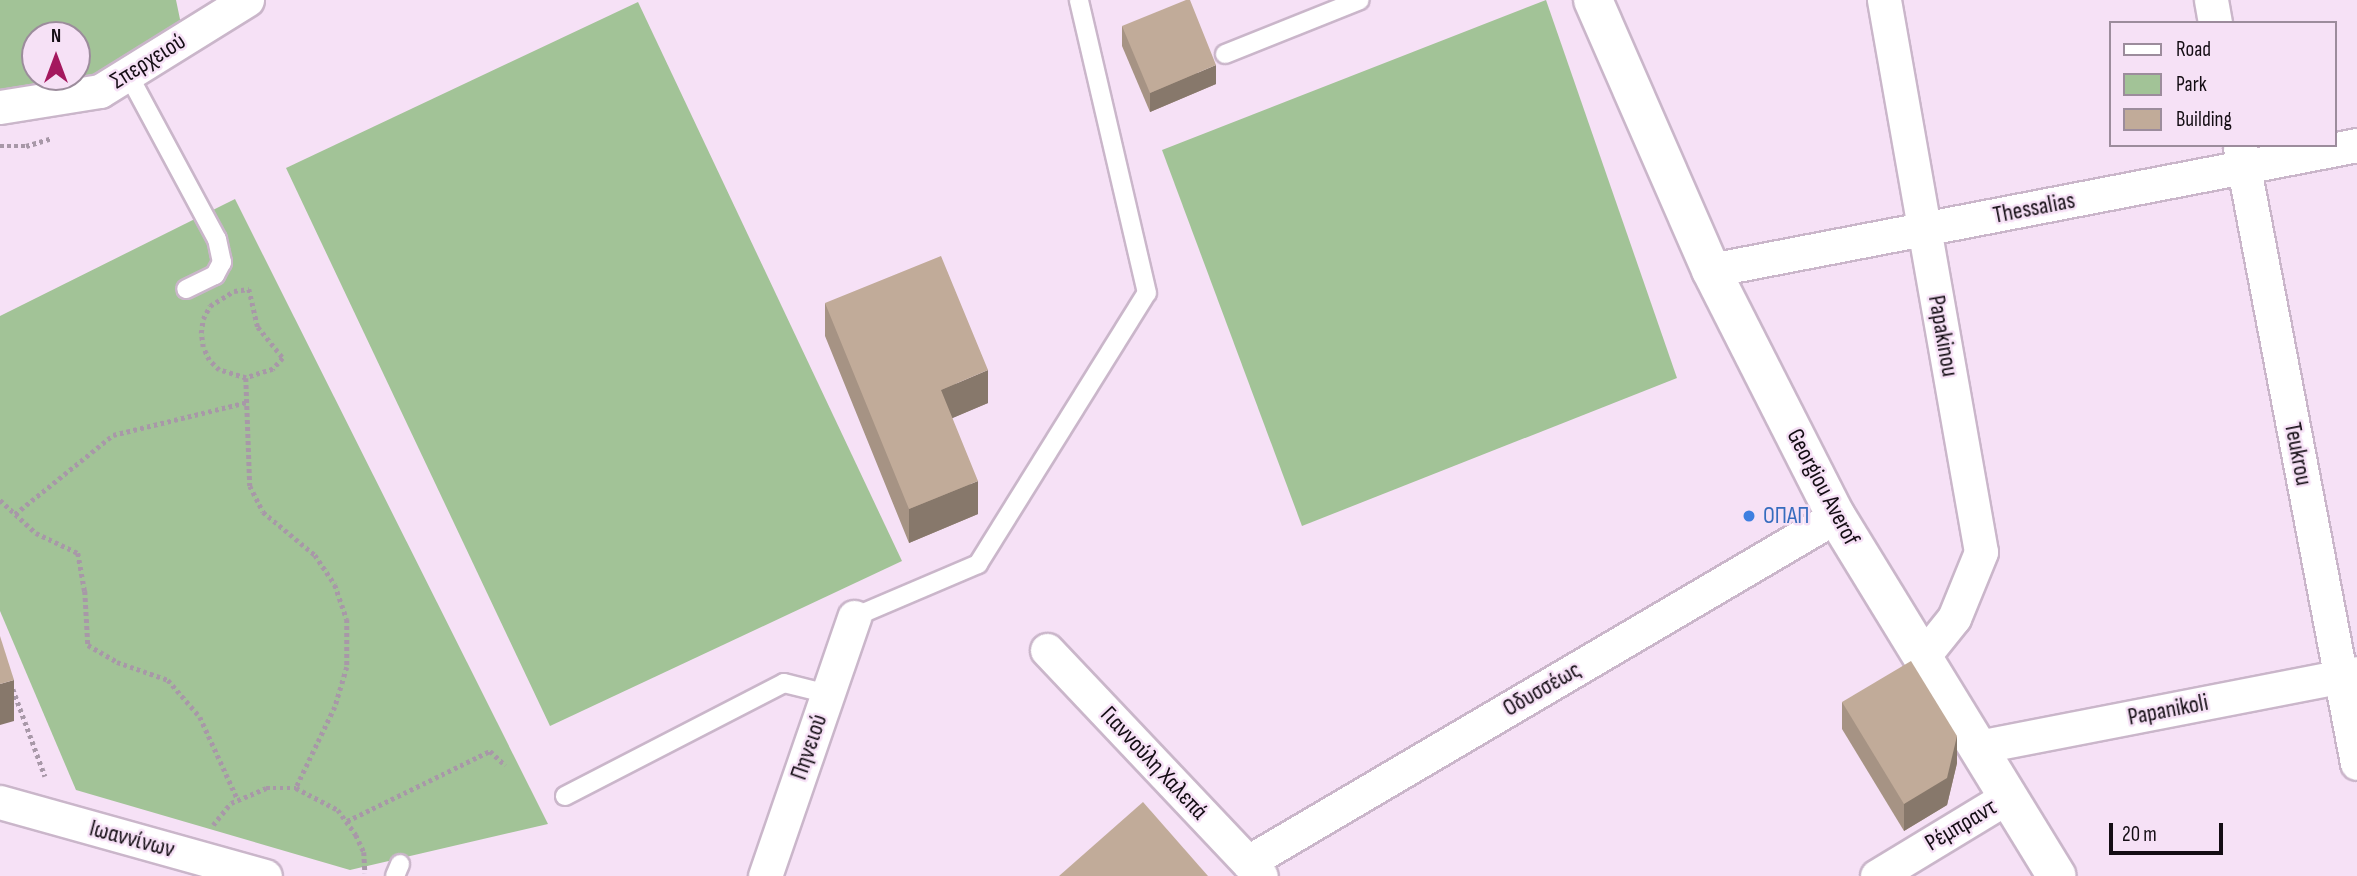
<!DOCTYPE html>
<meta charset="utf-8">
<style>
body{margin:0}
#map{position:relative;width:2357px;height:876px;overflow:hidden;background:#f6e1f6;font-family:"Sofia Sans Condensed",sans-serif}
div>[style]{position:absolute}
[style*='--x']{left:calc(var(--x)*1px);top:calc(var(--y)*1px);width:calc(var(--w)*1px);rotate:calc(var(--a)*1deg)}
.green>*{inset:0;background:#a2c397}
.path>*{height:4.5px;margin-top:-2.25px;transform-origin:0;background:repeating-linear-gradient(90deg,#a898a8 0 3.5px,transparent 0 7px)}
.roads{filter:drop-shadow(2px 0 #cab6ca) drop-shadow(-2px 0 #cab6ca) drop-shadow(0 2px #cab6ca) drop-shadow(0 -2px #cab6ca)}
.service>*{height:18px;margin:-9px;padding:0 9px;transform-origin:9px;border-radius:9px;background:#fff}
.minor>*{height:33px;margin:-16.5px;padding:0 16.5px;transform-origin:16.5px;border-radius:16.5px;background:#fff}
.tertiary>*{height:38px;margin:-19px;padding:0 19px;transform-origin:19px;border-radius:19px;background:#fff}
.wall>*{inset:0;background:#a69384}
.shaded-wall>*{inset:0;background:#87786b}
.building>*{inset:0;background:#c1ab99}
.dots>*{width:19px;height:19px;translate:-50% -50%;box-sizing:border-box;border:4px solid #f6e1f6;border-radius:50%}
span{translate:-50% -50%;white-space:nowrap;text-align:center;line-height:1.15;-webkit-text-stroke:5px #f6e1f6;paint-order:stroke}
.street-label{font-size:24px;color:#140d14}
.shop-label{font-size:24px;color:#366cbe}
.left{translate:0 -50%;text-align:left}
.legend{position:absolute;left:2109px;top:21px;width:228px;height:126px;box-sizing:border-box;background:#f6e1f6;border:2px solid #9c8c9c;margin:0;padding:9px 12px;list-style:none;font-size:21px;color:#140d14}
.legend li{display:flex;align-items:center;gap:14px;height:35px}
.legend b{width:35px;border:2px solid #9c8c9c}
.north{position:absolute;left:21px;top:21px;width:70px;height:70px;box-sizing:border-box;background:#f6e1f6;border:2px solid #9c8c9c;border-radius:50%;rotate:0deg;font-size:19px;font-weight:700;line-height:28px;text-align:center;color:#140d14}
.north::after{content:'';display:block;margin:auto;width:24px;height:32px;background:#a4185e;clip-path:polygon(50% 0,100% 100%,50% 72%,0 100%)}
.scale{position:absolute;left:2109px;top:823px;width:114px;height:32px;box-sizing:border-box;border:4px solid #140d14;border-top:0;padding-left:9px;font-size:21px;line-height:24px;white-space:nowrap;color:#140d14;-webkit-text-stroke:5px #f6e1f6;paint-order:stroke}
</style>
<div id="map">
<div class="green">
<i style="clip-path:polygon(evenodd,0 0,176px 0,181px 24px,163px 39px,86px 78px,0 93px,0 0,35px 35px,77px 35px,77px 77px,35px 77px,35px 35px)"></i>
<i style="clip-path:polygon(1546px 0,1677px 378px,1302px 526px,1162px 150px)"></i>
<i style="clip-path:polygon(638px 2px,902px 561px,550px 726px,286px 168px)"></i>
<i style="clip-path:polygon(235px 199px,548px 824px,350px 870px,76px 790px,0 611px,0 316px)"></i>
</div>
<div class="path">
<i style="--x:0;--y:146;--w:26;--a:0"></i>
<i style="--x:26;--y:146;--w:27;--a:-17"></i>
<i style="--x:249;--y:289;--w:39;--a:77"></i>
<i style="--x:258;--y:327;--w:40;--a:51"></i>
<i style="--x:283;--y:358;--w:15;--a:132"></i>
<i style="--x:273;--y:369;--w:28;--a:162"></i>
<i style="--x:246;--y:378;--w:28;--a:-163"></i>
<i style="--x:219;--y:370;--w:14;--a:-135"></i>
<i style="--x:209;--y:360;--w:14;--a:-115"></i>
<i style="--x:203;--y:347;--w:14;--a:-98"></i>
<i style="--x:201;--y:333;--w:14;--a:-82"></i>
<i style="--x:203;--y:319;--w:15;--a:-62"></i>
<i style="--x:210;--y:306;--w:28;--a:-32"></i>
<i style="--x:234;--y:291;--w:15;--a:-8"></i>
<i style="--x:246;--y:378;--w:108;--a:87.9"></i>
<i style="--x:250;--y:486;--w:29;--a:63"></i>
<i style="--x:263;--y:512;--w:67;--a:39.6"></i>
<i style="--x:315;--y:555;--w:36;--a:56"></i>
<i style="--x:335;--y:585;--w:36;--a:71"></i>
<i style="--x:347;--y:619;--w:48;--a:90"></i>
<i style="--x:347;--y:667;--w:42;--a:106.7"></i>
<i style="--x:335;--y:707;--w:90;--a:115.7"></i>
<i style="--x:0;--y:500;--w:49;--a:42.5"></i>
<i style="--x:36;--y:533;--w:47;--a:25.5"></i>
<i style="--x:78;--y:553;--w:39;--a:80"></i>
<i style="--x:85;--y:591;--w:54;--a:86.8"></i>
<i style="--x:88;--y:645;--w:34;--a:30"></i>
<i style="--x:117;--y:662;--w:54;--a:19.4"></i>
<i style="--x:168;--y:680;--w:49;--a:49.1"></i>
<i style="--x:200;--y:717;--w:91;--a:65.4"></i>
<i style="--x:15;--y:514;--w:126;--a:-38.9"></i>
<i style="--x:113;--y:435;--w:138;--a:-13.8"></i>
<i style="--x:13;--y:689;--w:93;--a:69.8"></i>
<i style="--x:347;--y:821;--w:159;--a:-26.1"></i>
<i style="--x:490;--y:751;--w:21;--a:43"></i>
<i style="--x:213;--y:825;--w:28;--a:-51"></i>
<i style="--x:231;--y:803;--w:38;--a:-23"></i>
<i style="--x:266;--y:788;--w:30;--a:0"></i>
<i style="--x:296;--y:788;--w:47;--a:27.6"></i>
<i style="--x:338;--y:810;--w:31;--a:54"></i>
<i style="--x:356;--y:835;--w:19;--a:65"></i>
<i style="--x:364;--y:852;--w:21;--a:87"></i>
</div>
<div class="roads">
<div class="service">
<i style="--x:1225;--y:54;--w:145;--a:-21.8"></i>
<i style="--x:128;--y:74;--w:187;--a:61.7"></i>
<i style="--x:217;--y:239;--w:24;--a:78"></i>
<i style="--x:222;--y:262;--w:15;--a:118"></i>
<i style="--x:215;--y:275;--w:32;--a:154"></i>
<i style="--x:854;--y:617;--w:135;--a:-23.1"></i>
<i style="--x:978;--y:564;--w:319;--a:-58.1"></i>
<i style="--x:1147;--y:293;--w:301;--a:-103.1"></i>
<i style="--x:565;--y:796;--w:246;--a:-27.3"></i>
<i style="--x:784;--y:683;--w:45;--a:14"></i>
<i style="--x:395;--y:876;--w:13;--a:-67"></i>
</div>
<div class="minor">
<i style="--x:1884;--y:0;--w:560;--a:80.03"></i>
<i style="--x:1981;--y:552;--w:71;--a:112.2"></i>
<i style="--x:1954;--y:618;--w:51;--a:128.7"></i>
<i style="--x:2211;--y:0;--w:23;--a:80"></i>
<i style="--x:0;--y:107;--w:101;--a:-9.1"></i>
<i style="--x:100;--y:91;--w:173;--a:-31.8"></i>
<i style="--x:2240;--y:147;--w:627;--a:79.25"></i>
<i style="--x:1711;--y:270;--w:658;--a:-10.95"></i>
<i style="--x:1047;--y:650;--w:311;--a:46.6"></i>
<i style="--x:1978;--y:747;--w:386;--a:-11"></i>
<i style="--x:0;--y:802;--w:275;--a:15.6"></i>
<i style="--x:1248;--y:862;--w:682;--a:-30.47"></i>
<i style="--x:765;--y:876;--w:274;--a:-71"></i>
<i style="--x:1877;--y:876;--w:154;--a:-31.2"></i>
</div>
<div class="tertiary">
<i style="--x:1593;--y:0;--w:295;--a:66.4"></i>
<i style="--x:1711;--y:270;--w:276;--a:63.1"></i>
<i style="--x:1836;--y:516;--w:422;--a:58.5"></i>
</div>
</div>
<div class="wall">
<i style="clip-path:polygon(1122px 26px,1216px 84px,1150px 112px,1122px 46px)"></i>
<i style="clip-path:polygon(825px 303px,988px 403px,952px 418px,978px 514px,909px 543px,825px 336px)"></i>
<i style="clip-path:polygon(1842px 702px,1957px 763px,1947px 805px,1904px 831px,1842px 729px)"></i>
</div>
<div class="shaded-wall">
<i style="clip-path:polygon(1216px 65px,1216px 84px,1150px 112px,1150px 93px)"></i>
<i style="clip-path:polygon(988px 370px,988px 403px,941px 423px,941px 390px)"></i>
<i style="clip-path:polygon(978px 481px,978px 514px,909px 543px,909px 509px)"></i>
<i style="clip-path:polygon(14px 680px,14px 721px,0 725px,0 684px)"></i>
<i style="clip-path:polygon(1957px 736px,1957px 763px,1947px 805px,1904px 831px,1904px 804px)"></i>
</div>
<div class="building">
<i style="clip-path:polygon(1186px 0,1190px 0,1216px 65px,1150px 93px,1122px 26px)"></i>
<i style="clip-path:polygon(941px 256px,988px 370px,941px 390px,978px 481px,909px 509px,825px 303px)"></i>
<i style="clip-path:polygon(0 636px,14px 680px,0 684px)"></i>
<i style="clip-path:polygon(1911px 661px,1957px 736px,1947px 778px,1904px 804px,1842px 702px)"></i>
<i style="clip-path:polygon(1143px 802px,1208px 876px,1059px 876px)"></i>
</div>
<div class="dots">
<i style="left:1749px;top:516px;background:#3f7fe0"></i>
</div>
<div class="street-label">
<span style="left:148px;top:61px;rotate:-32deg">Σπερχειού</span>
<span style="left:2034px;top:208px;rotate:-11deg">Thessalias</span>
<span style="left:1943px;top:336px;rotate:80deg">Papakinou</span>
<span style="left:2298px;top:454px;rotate:79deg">Teukrou</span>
<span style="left:1823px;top:487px;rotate:62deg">Georgiou Averof</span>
<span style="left:1542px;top:689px;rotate:-30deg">Οδυσσέως</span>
<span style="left:2168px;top:710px;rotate:-11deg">Papanikoli</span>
<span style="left:809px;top:747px;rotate:-71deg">Πηνειού</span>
<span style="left:1154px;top:763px;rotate:47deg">Γιαννούλη Χαλεπά</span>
<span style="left:1961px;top:825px;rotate:-31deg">Ρέμπραντ</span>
<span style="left:132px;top:839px;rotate:15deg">Ιωαννίνων</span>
</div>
<div class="shop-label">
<span class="left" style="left:1763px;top:516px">ΟΠΑΠ</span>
</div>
<ul class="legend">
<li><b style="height:9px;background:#fff"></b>Road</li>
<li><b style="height:19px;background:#a2c397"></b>Park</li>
<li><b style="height:19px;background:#c1ab99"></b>Building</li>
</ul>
<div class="north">N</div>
<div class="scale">20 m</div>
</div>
